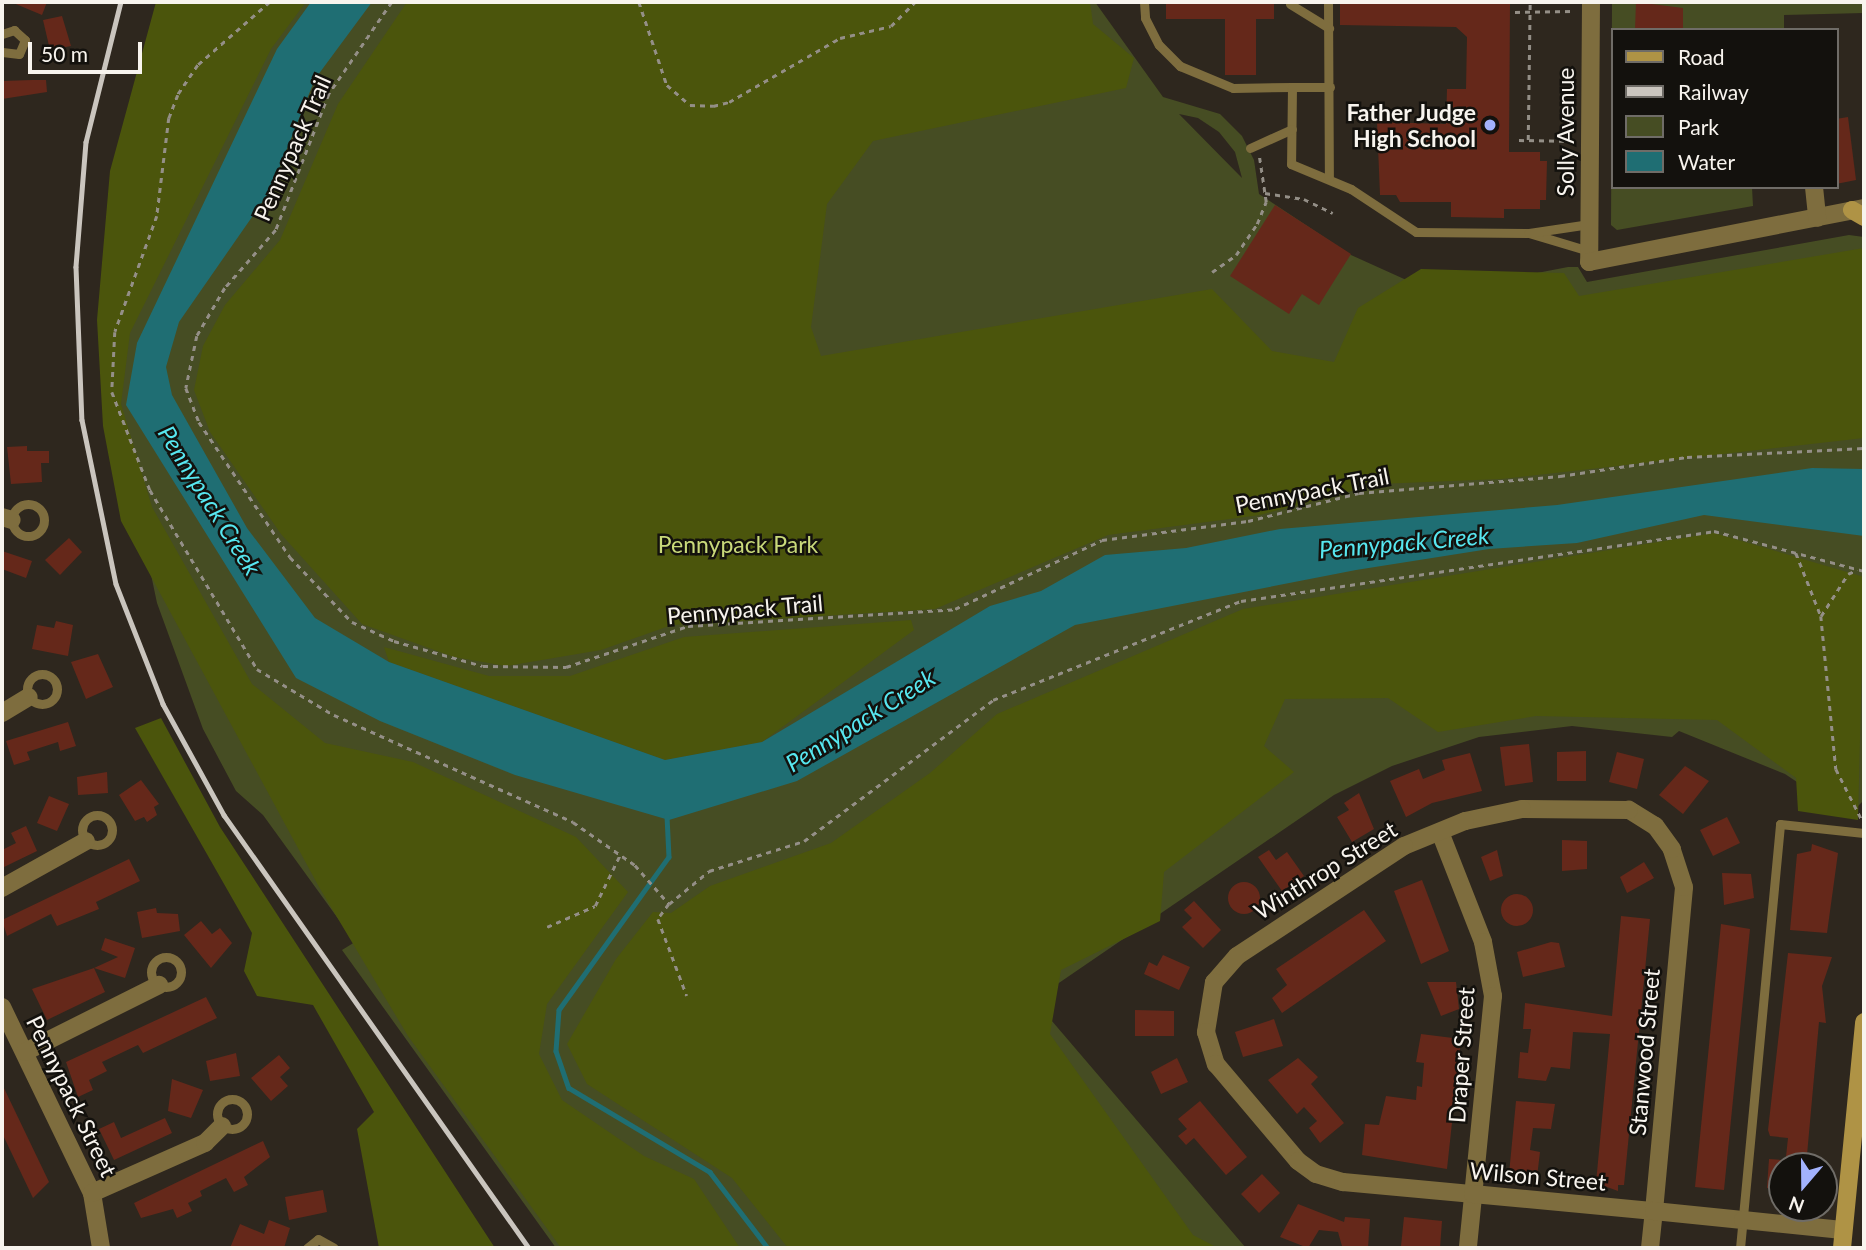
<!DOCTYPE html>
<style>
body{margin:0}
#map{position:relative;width:1866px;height:1250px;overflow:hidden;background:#2e271e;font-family:Lato,sans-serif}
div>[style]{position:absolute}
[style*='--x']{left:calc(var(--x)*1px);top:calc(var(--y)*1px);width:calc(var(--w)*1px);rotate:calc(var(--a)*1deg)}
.green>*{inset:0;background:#464d23}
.forest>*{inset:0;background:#4b550c}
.water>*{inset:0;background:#1f6e73}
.stream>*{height:4.5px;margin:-2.25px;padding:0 2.25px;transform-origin:2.25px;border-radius:2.25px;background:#1f6e73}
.building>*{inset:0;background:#65281a}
.round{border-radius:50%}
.path>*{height:2.5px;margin-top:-1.25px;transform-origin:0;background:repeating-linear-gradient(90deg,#948f87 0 5px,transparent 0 10px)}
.lane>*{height:9px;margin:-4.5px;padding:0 4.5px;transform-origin:4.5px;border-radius:4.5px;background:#7e6d3e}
.lane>.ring{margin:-4.5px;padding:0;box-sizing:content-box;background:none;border:9px solid #7e6d3e;border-radius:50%}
.street>*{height:18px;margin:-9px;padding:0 9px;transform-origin:9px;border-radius:9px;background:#7e6d3e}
.secondary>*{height:18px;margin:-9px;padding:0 9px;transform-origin:9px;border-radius:9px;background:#af9345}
.rail>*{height:4.5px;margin:-2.25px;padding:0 2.25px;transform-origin:2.25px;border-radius:2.25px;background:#cac5be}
.dots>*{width:19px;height:19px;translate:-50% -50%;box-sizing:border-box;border:4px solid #13110d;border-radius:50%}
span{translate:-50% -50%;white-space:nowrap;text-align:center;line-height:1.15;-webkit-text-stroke:5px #13110d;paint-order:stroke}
.poi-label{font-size:23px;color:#f8f4ee;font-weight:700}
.right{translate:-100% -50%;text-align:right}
.street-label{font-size:23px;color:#f8f4ee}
.park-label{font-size:23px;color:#c9d97a}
.water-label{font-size:24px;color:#57e7f0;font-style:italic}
.frame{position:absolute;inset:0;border:4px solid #f8f4ee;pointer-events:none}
.legend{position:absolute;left:1611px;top:28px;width:228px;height:161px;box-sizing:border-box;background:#13110d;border:2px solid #6f6c67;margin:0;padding:9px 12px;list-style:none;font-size:21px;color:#f8f4ee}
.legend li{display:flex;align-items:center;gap:14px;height:35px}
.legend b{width:35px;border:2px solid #6f6c67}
.north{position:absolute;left:1768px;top:1152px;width:70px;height:70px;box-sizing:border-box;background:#13110d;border:2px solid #6f6c67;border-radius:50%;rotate:200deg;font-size:19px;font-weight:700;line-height:28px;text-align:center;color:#f8f4ee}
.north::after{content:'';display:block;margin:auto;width:24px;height:32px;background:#a2b2fd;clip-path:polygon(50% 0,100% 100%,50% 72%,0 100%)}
.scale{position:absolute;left:28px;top:42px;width:114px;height:32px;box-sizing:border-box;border:4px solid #f8f4ee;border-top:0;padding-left:9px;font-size:21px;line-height:24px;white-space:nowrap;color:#f8f4ee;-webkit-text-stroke:5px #13110d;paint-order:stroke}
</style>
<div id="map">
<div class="green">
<i style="clip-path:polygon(evenodd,169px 2px,1095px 2px,1163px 97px,1220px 114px,1242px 136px,1254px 160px,1259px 194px,1351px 255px,1413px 283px,1445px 291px,1568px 267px,1578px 267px,1587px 282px,1849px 235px,1864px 237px,1864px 800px,1857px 807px,1830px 804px,1785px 774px,1679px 731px,1672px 737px,1572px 726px,1479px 737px,1392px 766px,1334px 795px,1034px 1000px,1246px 1248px,556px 1248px,342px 950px,355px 942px,263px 815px,236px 791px,203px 729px,157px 603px,116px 408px,169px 2px,1179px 114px,1198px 118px,1219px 132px,1235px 152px,1242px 178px,1179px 114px)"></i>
<i style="clip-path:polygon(1612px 2px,1864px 2px,1864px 13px,1784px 15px,1784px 30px,1612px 30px,1612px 187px,1752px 187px,1753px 206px,1617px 230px,1611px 225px)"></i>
</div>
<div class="forest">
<i style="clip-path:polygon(156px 2px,306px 2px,271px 49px,130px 333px,121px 404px,152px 507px,252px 684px,325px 743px,413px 762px,576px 837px,628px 892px,547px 1004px,539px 1054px,562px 1100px,644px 1156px,694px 1179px,740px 1248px,561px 1248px,408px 1036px,319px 887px,121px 521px,103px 426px,97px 320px,110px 171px)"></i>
<i style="clip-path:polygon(407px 2px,1090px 2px,1093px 24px,1134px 58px,1126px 88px,873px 141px,827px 204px,811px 327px,821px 356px,1212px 289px,1272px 351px,1334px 362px,1358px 308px,1421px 269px,1564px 273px,1579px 296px,1864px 248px,1864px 438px,1501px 479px,1378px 484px,1260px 515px,1108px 535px,935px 609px,672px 625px,601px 650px,506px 666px,454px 657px,362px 624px,281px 534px,210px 432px,194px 390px,203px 346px,225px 305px,280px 240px,338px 104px)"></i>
<i style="clip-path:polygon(1714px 533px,1864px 577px,1858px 820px,1798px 811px,1796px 778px,1717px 720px,1536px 716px,1438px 732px,1388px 698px,1285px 699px,1264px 746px,1294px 772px,1164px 872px,1160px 921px,1061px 970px,1050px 1034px,1193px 1235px,1218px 1248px,788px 1248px,732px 1178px,587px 1084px,567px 1044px,616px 959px,653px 912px,671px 913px,710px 886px,831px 843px,930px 773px,997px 714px,1243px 609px)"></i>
<i style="clip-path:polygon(911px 620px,914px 630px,762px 742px,665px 760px,389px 662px,384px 647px,489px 676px,570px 676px,684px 637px)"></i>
<i style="clip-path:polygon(161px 718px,220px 827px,495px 1248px,379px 1248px,357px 1129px,374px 1112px,313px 1005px,257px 996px,244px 971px,252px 933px,135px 728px)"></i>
</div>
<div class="water">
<i style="clip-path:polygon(311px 2px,372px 2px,315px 79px,270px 191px,179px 322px,166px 367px,172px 395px,247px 528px,315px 618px,389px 662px,665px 760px,762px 742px,990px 606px,1041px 591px,1105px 555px,1186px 548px,1280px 529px,1557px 505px,1812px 468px,1864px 469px,1864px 536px,1704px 515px,1577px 543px,1489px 549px,1356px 570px,1075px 625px,797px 781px,669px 820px,515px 775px,380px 721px,296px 678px,126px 405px,137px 343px,277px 49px)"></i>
</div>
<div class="stream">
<i style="--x:667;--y:816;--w:41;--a:87.2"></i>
<i style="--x:669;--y:857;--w:188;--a:125.7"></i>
<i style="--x:559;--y:1010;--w:41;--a:94.2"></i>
<i style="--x:556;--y:1051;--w:39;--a:71"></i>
<i style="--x:569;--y:1088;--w:164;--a:30.8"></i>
<i style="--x:710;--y:1172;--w:96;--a:52.7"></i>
</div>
<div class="building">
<i style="clip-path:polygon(11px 2px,47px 2px,42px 15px)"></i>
<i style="clip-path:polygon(1166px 2px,1274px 2px,1274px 19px,1256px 19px,1256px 75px,1225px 75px,1225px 19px,1166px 19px)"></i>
<i style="clip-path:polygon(1340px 2px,1510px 2px,1509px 152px,1540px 152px,1540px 161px,1547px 161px,1546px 200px,1540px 200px,1540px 209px,1504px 209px,1504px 218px,1451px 217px,1451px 202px,1400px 202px,1396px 195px,1380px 195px,1377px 122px,1446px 124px,1447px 89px,1466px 89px,1467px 37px,1456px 27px,1340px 25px)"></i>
<i style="clip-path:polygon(1636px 2px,1683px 8px,1683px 30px,1635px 30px)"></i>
<i style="clip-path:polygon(62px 16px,71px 46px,50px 50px,43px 20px)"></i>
<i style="clip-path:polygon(32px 80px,46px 80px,47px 92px,2px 99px,2px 81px)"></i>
<i style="clip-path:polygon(1848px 117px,1856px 180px,1836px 184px,1836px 119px)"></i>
<i style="clip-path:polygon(1275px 205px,1351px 254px,1319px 305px,1302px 294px,1289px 314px,1230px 276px)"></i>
<i style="clip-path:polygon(27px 446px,27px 451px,49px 451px,49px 463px,41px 463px,42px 482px,11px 484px,7px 447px)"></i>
<i style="clip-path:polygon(69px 538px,82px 552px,60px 575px,45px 560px)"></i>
<i style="clip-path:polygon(2px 551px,32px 561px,26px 578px,2px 569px)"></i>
<i style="clip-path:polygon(56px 621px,73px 625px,68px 656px,32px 649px,37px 625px,54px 628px)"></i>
<i style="clip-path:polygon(98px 654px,113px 687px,86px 699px,71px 662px)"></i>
<i style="clip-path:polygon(68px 722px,76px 746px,60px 751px,58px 742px,27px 752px,30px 760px,14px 765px,6px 741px)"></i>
<i style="clip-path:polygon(1529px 744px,1533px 782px,1505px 786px,1500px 747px)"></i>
<i style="clip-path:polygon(1586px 751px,1586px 781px,1557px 781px,1557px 752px)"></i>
<i style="clip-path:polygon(1617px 752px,1644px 759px,1637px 789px,1609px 782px)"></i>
<i style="clip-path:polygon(1470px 753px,1482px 791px,1432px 803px,1406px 817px,1390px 781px,1419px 769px,1423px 779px,1445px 770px,1442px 760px)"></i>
<i style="clip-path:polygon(1685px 766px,1709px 781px,1683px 814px,1659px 795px)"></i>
<i style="clip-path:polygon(107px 772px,108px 793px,78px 795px,77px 777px)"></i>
<i style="clip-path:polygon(141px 780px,159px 804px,154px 807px,157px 815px,147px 822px,144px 817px,135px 821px,119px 795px)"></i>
<i style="clip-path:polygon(1359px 793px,1374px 829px,1352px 842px,1337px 817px,1349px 810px,1344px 803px)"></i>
<i style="clip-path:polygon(49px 796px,69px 804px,57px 831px,37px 823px)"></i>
<i style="clip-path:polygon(1727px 817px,1740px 843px,1713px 856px,1700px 830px)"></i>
<i style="clip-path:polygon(26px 826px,37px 851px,2px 868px,2px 850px,16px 843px,11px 833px)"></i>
<i style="clip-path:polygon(1562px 840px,1587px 841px,1587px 869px,1562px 871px)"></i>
<i style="clip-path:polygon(1812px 844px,1838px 853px,1827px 933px,1790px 930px,1797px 854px,1811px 851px)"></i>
<i style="clip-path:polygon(1269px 850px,1276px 860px,1287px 852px,1304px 876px,1282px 891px,1258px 857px)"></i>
<i style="clip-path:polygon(1497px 850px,1503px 876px,1490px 881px,1481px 857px)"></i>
<i style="clip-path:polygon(129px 859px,140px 881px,96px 902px,99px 909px,57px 926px,51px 914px,7px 936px,2px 920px)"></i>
<i style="clip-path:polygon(1644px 862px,1654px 878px,1627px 893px,1620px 877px)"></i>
<i style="clip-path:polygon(1722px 873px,1751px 874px,1754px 898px,1724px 905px)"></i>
<i style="clip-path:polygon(1422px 880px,1449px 951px,1421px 964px,1394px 891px)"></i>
<i class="round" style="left:1228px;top:882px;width:32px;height:32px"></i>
<i class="round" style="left:1501px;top:894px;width:32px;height:32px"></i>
<i style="clip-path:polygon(1194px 901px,1221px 930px,1203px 948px,1182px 927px,1192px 918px,1184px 910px)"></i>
<i style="clip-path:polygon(156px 908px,157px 913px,178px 914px,180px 931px,142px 938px,137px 912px)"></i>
<i style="clip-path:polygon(1364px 910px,1386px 941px,1282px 1013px,1272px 998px,1287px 985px,1276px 969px)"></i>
<i style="clip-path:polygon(1621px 916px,1650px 919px,1624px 1185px,1618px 1185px,1618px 1191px,1596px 1183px,1610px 1034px,1573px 1032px,1570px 1069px,1551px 1067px,1546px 1081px,1518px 1078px,1520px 1052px,1528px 1053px,1531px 1029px,1523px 1029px,1525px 1003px,1612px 1016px)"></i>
<i style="clip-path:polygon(201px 921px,212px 934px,220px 928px,232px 943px,211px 968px,184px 935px)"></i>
<i style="clip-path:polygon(1721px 924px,1750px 929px,1724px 1190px,1695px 1187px)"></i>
<i style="clip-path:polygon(105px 938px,135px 948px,125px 978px,94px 968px,118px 957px,101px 950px)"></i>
<i style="clip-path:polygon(1551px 942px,1559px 943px,1565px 967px,1523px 977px,1517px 952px)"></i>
<i style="clip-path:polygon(1788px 953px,1832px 957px,1822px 986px,1826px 1023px,1819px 1022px,1806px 1166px,1785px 1166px,1788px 1138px,1770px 1136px,1768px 1130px)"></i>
<i style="clip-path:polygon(1163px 955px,1190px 967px,1179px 990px,1144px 974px,1149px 962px,1157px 966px)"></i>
<i style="clip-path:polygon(94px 968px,105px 992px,47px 1020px,32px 989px)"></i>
<i style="clip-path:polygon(1427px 982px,1456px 982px,1459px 1009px,1441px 1016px)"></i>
<i style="clip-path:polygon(206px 997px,217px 1018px,143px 1053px,138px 1045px,102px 1062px,107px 1071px,89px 1080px,93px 1090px,78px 1097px,66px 1062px)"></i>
<i style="clip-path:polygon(1135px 1010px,1174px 1011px,1174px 1036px,1135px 1036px)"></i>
<i style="clip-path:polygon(1274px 1019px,1283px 1046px,1243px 1057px,1235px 1032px)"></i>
<i style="clip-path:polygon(1421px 1034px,1461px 1039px,1447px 1169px,1362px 1155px,1365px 1124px,1379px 1125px,1386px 1096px,1416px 1100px,1417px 1086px,1422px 1087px,1424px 1063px,1416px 1062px)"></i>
<i style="clip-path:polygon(236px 1053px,240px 1076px,210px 1081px,206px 1061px)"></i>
<i style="clip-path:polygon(279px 1055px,290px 1068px,280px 1077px,288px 1086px,271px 1101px,251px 1078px)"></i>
<i style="clip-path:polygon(1177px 1058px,1188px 1082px,1161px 1094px,1151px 1072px)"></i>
<i style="clip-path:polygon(1298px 1058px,1318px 1077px,1311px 1084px,1344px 1123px,1320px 1143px,1309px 1128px,1317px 1121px,1304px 1107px,1297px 1114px,1268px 1080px)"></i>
<i style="clip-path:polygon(172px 1079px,203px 1090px,191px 1118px,168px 1111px)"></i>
<i style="clip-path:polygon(2px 1084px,49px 1182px,33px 1198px,2px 1133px)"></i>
<i style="clip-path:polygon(1200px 1101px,1247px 1157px,1226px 1175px,1194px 1138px,1186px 1145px,1178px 1136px,1187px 1129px,1178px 1119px)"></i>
<i style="clip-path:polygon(1516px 1101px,1555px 1104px,1551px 1129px,1533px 1128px,1530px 1150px,1540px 1152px,1537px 1177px,1509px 1174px)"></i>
<i style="clip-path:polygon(165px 1118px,172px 1133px,114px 1160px,99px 1129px,114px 1122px,121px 1138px)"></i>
<i style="clip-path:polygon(263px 1141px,270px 1157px,244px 1177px,248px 1185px,234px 1192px,226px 1178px,200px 1191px,202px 1196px,188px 1203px,192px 1211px,177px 1218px,173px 1209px,141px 1218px,134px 1203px)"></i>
<i style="clip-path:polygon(1769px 1159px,1782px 1160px,1782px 1189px,1767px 1188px)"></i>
<i style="clip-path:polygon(1262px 1174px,1280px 1193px,1259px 1213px,1241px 1194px)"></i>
<i style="clip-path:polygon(323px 1190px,327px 1212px,289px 1220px,285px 1197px)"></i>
<i style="clip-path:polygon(1298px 1204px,1344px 1222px,1345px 1217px,1370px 1219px,1368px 1248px,1342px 1246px,1338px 1232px,1319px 1230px,1308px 1248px,1280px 1237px)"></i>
<i style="clip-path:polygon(1404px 1217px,1442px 1221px,1440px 1248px,1401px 1246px)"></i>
<i style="clip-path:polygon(269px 1220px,290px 1228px,284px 1248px,230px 1248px,240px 1224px,264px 1234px)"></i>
</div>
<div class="path">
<i style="--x:270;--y:2;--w:96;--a:138.8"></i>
<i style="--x:198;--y:65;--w:36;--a:124"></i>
<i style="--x:178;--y:95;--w:25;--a:111"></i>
<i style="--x:169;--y:118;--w:99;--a:97"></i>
<i style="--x:157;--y:216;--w:123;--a:109.9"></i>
<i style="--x:115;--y:332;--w:60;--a:92.9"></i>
<i style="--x:112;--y:392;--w:105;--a:68.8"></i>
<i style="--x:150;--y:490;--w:209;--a:59.1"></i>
<i style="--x:257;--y:669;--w:90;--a:30.9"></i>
<i style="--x:334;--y:715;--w:262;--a:24.1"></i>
<i style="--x:573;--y:822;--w:75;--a:34.7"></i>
<i style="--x:635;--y:865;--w:52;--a:48.9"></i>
<i style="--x:669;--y:904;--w:52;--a:-39.5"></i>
<i style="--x:709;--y:871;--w:100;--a:-17.5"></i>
<i style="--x:804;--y:841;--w:236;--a:-36.7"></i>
<i style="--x:993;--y:700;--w:267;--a:-21.8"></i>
<i style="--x:1241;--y:601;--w:478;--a:-8.4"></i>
<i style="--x:1714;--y:531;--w:155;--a:14.9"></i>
<i style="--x:392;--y:2;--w:112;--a:124.4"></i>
<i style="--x:329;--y:94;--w:146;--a:111.3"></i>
<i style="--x:276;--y:230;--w:77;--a:131.3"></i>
<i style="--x:225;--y:288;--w:56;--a:120.3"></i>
<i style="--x:197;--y:336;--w:53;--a:101.9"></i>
<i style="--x:186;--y:388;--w:36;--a:69"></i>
<i style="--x:199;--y:422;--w:163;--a:56"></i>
<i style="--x:290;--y:557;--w:90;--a:46.4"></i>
<i style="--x:352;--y:622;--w:46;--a:24.3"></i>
<i style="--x:394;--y:641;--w:92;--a:15.7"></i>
<i style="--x:483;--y:666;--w:83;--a:0.7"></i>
<i style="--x:566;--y:667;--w:129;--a:-18.6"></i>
<i style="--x:688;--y:626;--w:268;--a:-3.6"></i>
<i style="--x:955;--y:609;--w:162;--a:-25.1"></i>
<i style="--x:1102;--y:540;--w:147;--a:-7.4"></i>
<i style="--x:1248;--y:521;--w:114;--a:-14.2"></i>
<i style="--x:1359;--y:493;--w:202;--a:-4.8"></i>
<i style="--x:1560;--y:476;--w:128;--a:-8.5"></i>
<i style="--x:1687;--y:457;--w:177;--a:-2.9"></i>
<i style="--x:639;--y:2;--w:88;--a:71.4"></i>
<i style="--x:667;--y:85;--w:30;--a:41"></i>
<i style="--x:690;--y:105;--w:23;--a:2"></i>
<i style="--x:713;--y:106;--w:16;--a:-14"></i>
<i style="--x:729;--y:102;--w:128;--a:-30"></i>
<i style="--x:840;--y:38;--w:52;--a:-13.2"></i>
<i style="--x:891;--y:26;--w:34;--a:-45"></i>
<i style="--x:1515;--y:12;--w:59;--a:-1"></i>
<i style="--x:1519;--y:140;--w:54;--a:1.1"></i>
<i style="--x:1528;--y:140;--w:138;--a:-89.2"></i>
<i style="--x:1265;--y:193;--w:39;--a:9"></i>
<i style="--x:1304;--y:199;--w:32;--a:26"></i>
<i style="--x:1212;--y:272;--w:29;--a:-35"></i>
<i style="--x:1236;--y:255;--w:37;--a:-56"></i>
<i style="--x:1257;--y:224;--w:24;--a:-68"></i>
<i style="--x:1266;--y:202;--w:48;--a:-98.5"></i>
<i style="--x:1796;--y:553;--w:68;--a:68.4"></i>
<i style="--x:1821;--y:616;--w:154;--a:84.4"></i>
<i style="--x:1836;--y:769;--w:57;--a:63"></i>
<i style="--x:1821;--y:616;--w:50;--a:-57.3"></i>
<i style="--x:1848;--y:574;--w:10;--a:-24"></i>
<i style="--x:669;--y:904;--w:19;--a:126"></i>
<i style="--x:658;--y:919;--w:82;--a:69.4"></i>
<i style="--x:547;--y:927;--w:52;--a:-23.6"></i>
<i style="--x:595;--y:906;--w:57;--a:-63.9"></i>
</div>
<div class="lane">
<i style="--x:1144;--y:2;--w:16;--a:86"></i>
<i style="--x:1145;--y:18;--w:30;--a:63"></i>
<i style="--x:1159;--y:45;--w:30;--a:45"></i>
<i style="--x:1180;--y:66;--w:57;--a:22.5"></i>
<i style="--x:1233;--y:88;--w:59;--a:-1"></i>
<i style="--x:1292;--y:87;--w:77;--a:90.7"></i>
<i style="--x:1291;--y:164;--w:65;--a:22.6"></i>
<i style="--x:1351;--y:189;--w:78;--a:33.5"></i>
<i style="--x:1416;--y:232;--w:113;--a:0.5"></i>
<i style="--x:1328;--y:3;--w:175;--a:89.7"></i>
<i style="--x:1290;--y:4;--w:46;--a:31.6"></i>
<i style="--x:2;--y:34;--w:13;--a:-18"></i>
<i style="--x:14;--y:30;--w:15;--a:42"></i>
<i style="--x:25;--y:40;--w:15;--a:113"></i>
<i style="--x:19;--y:54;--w:17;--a:-173"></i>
<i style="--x:1292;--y:87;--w:38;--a:0"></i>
<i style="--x:1250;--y:148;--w:46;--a:-24.3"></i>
<i style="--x:1589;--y:251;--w:63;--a:-163.3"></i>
<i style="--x:1529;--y:233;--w:61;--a:-8.5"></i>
<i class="ring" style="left:12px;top:504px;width:23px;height:23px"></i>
<i class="ring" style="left:27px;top:674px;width:21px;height:21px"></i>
<i class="ring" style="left:82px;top:815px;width:21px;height:21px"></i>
<i class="ring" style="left:151px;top:957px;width:21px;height:21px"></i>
<i class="ring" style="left:217px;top:1099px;width:21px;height:21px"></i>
<i style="--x:307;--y:1248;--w:14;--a:-39"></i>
<i style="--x:318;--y:1239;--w:18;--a:29"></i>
<i style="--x:1740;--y:1248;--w:426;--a:-84.6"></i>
<i style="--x:1780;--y:824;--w:84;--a:6.1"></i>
</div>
<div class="street">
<i style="--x:1591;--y:2;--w:260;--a:90.4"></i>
<i style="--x:1589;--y:262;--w:280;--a:-11.1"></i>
<i style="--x:1814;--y:187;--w:31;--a:84"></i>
<i style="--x:2;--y:517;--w:10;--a:17"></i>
<i style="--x:2;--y:713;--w:31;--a:-31"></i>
<i style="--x:1440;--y:832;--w:118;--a:68.6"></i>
<i style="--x:1483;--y:942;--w:55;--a:79.5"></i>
<i style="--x:1493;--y:996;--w:253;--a:95.7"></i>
<i style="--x:2;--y:888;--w:96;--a:-29.2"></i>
<i style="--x:2;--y:1007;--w:207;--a:64.2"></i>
<i style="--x:92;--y:1193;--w:56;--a:80.7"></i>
<i style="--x:25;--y:1052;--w:150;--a:-26.6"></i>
<i style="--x:92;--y:1193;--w:124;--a:-23.9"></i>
<i style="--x:205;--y:1143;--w:24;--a:-45"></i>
<i style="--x:1650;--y:1248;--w:37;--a:-84"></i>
<i style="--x:1654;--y:1211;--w:325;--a:-84.7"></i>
<i style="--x:1684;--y:887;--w:40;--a:-108"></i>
<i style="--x:1672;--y:849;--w:29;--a:-126"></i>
<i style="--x:1655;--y:826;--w:31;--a:-148"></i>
<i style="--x:1629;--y:810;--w:107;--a:-179.5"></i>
<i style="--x:1522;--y:809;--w:58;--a:168.1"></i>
<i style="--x:1465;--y:821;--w:66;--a:157.7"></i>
<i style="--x:1404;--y:846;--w:200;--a:146.6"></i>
<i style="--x:1237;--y:956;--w:35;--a:131"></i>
<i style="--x:1214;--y:982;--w:51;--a:99.1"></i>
<i style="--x:1206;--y:1032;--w:34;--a:73"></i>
<i style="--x:1216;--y:1064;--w:127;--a:49.8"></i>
<i style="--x:1298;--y:1161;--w:22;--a:36"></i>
<i style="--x:1316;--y:1174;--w:28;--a:17"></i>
<i style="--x:1343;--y:1182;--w:131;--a:5.3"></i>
<i style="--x:1473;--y:1194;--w:182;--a:5.4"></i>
<i style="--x:1654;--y:1211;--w:89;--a:5.8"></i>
<i style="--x:1743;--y:1220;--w:100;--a:5.7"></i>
</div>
<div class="secondary">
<i style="--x:1852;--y:210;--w:14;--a:30"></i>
<i style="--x:1842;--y:1248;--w:227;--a:-84.4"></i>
</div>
<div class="rail">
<i style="--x:121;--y:2;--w:144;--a:104"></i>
<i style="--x:86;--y:142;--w:125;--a:94.6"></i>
<i style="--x:76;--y:267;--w:153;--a:87.8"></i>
<i style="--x:82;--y:420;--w:167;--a:78.3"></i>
<i style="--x:116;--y:584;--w:129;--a:68.6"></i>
<i style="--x:163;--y:704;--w:127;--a:61.2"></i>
<i style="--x:224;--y:815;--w:530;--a:54.84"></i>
</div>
<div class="dots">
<i style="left:1490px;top:125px;background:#a2b2fd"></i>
</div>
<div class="poi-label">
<span class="right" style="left:1476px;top:125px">Father Judge<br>High School</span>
</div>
<div class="street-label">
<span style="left:1565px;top:132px;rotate:-90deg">Solly Avenue</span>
<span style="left:292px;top:148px;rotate:-66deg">Pennypack Trail</span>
<span style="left:1312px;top:490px;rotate:-11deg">Pennypack Trail</span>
<span style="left:745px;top:609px;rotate:-5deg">Pennypack Trail</span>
<span style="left:1325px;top:870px;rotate:-32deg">Winthrop Street</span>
<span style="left:1644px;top:1052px;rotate:-85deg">Stanwood Street</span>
<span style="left:1461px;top:1055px;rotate:-86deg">Draper Street</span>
<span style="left:72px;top:1096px;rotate:64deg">Pennypack Street</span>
<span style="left:1538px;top:1176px;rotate:5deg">Wilson Street</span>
</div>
<div class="park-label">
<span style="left:738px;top:544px">Pennypack Park</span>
</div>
<div class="water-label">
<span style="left:210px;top:500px;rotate:58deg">Pennypack Creek</span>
<span style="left:1404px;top:542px;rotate:-5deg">Pennypack Creek</span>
<span style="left:860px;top:720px;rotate:-32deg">Pennypack Creek</span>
</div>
<div class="frame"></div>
<ul class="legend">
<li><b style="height:9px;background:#af9345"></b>Road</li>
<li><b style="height:9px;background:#cac5be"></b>Railway</li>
<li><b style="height:19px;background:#464d23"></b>Park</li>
<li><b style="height:19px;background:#1f6e73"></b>Water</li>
</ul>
<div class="north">N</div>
<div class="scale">50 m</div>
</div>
